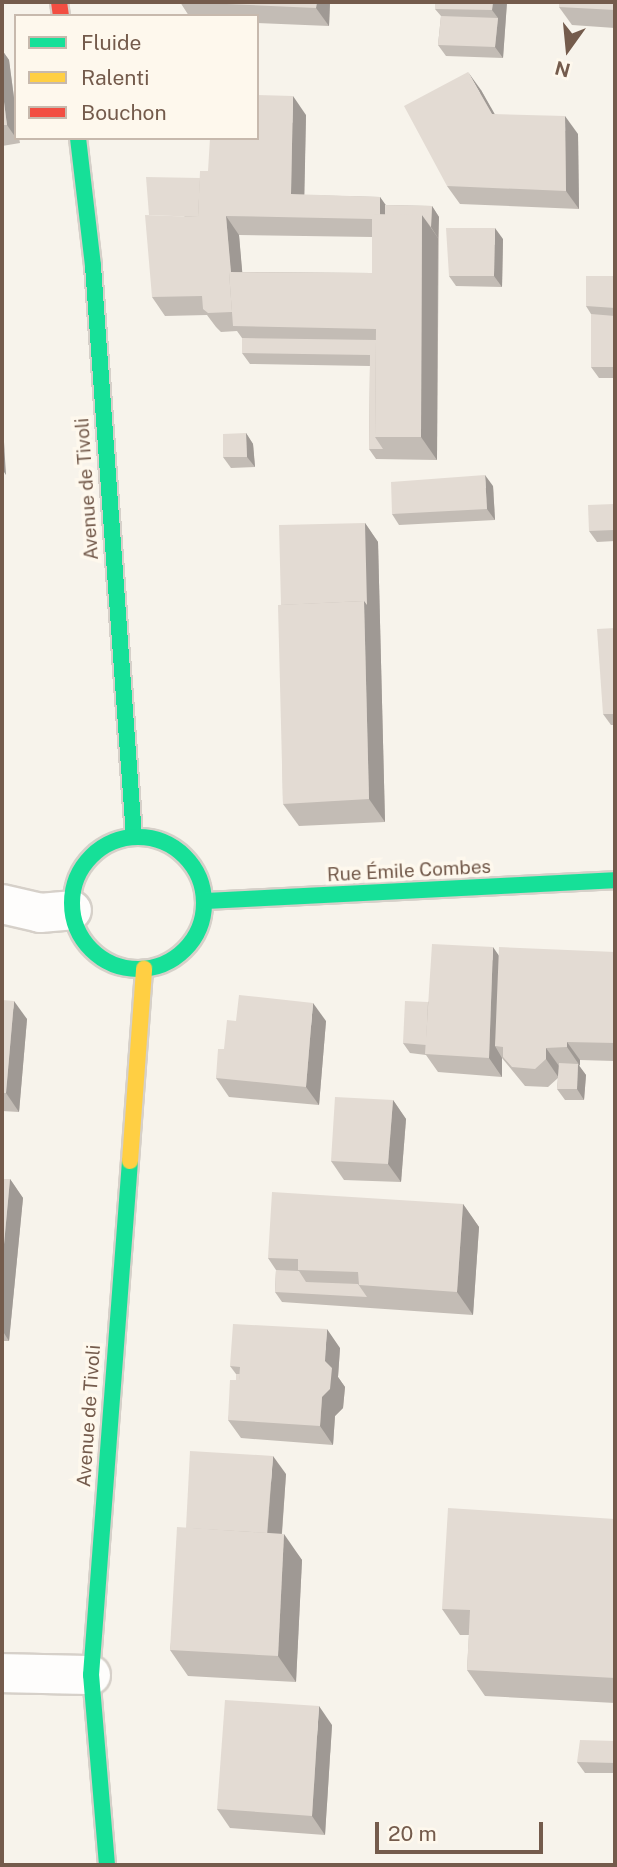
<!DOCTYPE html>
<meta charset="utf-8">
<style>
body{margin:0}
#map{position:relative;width:617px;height:1867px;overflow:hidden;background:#f7f3eb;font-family:"Public Sans",sans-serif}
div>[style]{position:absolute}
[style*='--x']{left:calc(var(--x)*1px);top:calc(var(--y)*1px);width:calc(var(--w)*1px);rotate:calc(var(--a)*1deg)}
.roads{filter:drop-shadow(2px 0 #d6d0c9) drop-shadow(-2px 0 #d6d0c9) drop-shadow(0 2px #d6d0c9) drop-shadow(0 -2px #d6d0c9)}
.street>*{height:38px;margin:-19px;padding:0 19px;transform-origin:19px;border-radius:19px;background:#fefdfc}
.fast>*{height:16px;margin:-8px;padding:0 8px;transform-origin:8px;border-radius:8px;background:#16e098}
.fast>.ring{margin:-8px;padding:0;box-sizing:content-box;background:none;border:16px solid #16e098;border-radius:50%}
.slow>*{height:16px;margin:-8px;padding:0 8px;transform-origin:8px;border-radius:8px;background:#ffcf43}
.jam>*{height:16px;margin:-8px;padding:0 8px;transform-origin:8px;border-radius:8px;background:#f24e42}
.wall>*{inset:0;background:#c3bcb5}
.shaded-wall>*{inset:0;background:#9f9994}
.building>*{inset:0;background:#e3dbd3}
span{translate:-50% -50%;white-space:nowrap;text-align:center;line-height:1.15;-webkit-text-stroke:7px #fef8ed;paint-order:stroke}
.street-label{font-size:19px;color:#745b4c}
.frame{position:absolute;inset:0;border:4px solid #745b4c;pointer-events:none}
.legend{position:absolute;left:14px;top:14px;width:245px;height:126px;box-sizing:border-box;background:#fef8ed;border:2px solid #c7b9ad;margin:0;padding:9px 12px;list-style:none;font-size:21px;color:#745b4c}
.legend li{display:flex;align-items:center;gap:14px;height:35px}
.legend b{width:35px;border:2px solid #c7b9ad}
.north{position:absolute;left:533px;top:14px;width:70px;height:70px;-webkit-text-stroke:5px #fef8ed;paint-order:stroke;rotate:195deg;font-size:19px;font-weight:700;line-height:28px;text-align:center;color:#745b4c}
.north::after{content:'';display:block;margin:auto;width:24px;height:32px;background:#745b4c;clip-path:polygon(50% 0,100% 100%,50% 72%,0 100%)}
.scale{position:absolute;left:375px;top:1822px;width:168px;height:32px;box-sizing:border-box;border:4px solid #745b4c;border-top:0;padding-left:9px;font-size:21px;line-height:24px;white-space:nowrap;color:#745b4c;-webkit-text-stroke:5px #fef8ed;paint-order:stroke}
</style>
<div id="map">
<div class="roads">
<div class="street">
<i style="--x:2;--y:904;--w:39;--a:13"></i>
<i style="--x:40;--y:913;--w:32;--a:-5"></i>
<i style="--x:2;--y:1673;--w:89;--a:1.3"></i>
</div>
<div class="fast">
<i style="--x:78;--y:138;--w:129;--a:83.3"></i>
<i style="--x:93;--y:266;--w:572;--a:85.89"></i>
<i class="ring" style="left:72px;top:837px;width:116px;height:116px"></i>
<i style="--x:204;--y:901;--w:412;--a:-2.9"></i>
<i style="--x:107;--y:1865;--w:191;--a:-94.8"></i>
<i style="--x:91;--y:1675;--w:515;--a:-85.66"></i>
</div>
<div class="slow">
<i style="--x:130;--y:1161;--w:193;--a:-85.8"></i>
</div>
<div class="jam">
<i style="--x:59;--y:2;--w:14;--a:82"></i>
</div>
</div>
<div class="wall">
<i style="clip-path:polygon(180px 2px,330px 2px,329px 26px,257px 23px,257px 16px,189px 16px)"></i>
<i style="clip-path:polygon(435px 2px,507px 2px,503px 58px,446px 56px,438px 45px,441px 16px,435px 9px)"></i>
<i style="clip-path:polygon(615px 2px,615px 28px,572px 25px,559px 7px)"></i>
<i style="clip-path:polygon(2px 50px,9px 60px,16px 113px,16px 138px,19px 138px,20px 143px,2px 146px)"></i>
<i style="clip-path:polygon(481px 90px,494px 114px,578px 134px,579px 209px,460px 204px,447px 186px)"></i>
<i style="clip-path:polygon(evenodd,306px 115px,304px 195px,380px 197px,385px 205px,432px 206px,439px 217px,437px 460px,376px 459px,369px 449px,370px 366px,250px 364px,242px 353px,242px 338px,237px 331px,221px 332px,216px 327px,207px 315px,165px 316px,152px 297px,200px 178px,208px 171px,306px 115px,239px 235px,372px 237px,372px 273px,242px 272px,239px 235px)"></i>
<i style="clip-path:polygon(503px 239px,502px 287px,456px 286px,449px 276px)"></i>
<i style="clip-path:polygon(615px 276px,615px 378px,599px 378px,591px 367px,591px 314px,586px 306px)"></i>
<i style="clip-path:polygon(246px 433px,253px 444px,255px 467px,231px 468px,223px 457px)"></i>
<i style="clip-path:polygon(493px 486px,495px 520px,399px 525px,392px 514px)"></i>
<i style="clip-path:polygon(615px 507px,615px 541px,597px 542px,589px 531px)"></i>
<i style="clip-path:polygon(365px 523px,378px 542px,385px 822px,299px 826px,283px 804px,281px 605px)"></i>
<i style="clip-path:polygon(615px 628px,615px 725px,611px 725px,603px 714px)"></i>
<i style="clip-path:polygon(615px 952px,615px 1061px,580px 1060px,579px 1066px,586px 1075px,584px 1100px,565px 1100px,557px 1089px,558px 1078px,548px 1087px,525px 1086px,502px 1058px,502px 1077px,438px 1072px,426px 1055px,410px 1053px,403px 1043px,428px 1002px,499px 956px)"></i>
<i style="clip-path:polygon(2px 1000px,27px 1019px,19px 1112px,2px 1111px)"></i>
<i style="clip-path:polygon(326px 1021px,319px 1105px,229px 1097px,216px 1078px,224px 1049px)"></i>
<i style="clip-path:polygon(393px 1100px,406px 1119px,401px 1182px,344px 1180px,331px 1161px)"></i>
<i style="clip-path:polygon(2px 1179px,10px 1179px,23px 1198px,9px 1341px,2px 1341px)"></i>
<i style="clip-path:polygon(463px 1204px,479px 1227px,473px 1315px,282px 1302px,275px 1292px,276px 1270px,268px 1258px)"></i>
<i style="clip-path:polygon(340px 1348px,338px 1377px,345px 1387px,343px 1408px,335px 1416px,333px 1445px,241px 1438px,228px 1420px,236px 1380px,236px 1374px,230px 1366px)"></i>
<i style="clip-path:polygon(286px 1474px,282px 1534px,302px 1560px,296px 1682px,188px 1676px,170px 1650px,186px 1528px)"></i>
<i style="clip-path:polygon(615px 1519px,615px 1703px,485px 1696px,467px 1670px,469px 1635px,460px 1635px,442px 1609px)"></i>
<i style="clip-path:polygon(332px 1725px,325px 1835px,230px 1828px,217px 1809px)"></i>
<i style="clip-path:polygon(615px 1741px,615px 1773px,585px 1773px,577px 1762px)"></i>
</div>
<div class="shaded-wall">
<i style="clip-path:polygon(317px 2px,330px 2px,329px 26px,316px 8px)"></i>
<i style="clip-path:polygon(493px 2px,507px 2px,503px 58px,495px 47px,498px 18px,492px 10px)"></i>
<i style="clip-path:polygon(2px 50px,9px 60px,16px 113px,16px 138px,7px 125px,2px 87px)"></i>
<i style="clip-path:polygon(468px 72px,481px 90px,505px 132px,492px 114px)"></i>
<i style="clip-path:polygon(293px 96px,306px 115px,304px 213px,291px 194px)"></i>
<i style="clip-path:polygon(565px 116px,578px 134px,579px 209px,566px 191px)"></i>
<i style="clip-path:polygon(380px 197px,393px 215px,379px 219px)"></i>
<i style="clip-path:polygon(432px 206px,439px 217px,438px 238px,431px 227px)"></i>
<i style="clip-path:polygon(422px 215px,438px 238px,437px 460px,421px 437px)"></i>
<i style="clip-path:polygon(226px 216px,239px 235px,247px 326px,234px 312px)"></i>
<i style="clip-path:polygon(495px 228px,503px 239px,502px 287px,494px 276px)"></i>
<i style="clip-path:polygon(2px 424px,3px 426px,6px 475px,2px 469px)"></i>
<i style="clip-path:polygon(246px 433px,253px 444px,255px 467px,247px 457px)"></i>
<i style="clip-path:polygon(485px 475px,493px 486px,495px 520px,487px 509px)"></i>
<i style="clip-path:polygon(614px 504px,615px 507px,615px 531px,614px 530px)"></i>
<i style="clip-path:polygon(365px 523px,378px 542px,385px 822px,369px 799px,364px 601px)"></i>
<i style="clip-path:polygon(493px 947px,506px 966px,495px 1046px,502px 1058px,502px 1077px,489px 1058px)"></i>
<i style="clip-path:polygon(14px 1001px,27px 1019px,19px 1112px,6px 1093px)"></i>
<i style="clip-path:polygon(313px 1003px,326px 1021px,319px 1105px,306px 1087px)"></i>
<i style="clip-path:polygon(567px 1042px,580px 1060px,580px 1066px,567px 1047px)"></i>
<i style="clip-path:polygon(546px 1048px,559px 1066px,559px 1078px,546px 1059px)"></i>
<i style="clip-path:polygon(578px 1064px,586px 1075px,584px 1100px,577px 1089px)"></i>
<i style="clip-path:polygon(393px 1100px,406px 1119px,401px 1182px,388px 1164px)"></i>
<i style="clip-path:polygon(10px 1179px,23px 1198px,9px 1341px,2px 1330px,2px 1266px)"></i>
<i style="clip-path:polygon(463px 1204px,479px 1227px,473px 1315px,457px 1292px)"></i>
<i style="clip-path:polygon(327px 1329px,340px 1348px,338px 1377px,345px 1387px,343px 1408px,335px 1416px,333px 1445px,320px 1426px)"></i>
<i style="clip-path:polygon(273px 1456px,286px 1474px,280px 1558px,267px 1539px)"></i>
<i style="clip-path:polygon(284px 1534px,302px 1560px,296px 1682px,278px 1656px)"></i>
<i style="clip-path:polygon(319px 1706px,332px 1725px,325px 1835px,312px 1816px)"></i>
</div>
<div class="building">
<i style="clip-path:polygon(180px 2px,317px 2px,316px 8px)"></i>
<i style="clip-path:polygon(435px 2px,493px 2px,492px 10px,435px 9px)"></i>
<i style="clip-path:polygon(559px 2px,615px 2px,615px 10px,559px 7px)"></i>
<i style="clip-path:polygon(441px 16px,498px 18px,495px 47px,438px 45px)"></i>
<i style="clip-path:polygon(468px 72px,492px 114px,565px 116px,566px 191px,447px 186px,404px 106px)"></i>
<i style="clip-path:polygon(2px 87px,7px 125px,2px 125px)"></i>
<i style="clip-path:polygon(257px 95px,293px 96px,291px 194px,380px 197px,380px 215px,372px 214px,372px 219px,226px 216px,231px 272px,229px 272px,232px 312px,208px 313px,203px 309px,202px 296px,152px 297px,145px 215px,198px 217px,200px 171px,208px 171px,210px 138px,257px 138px)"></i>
<i style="clip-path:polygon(146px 177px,200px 178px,198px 217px,149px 215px)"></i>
<i style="clip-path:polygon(385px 205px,432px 206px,431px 227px,422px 215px,385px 215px)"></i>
<i style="clip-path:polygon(372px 214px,422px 215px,421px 437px,375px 437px,376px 329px,233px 326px,229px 272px,372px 273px)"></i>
<i style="clip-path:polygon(446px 228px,495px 228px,494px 276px,449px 276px)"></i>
<i style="clip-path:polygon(586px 276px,615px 276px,615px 308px,586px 306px)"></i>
<i style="clip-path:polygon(591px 314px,615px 316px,614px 359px,615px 367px,591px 367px)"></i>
<i style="clip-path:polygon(615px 315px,615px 359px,614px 359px)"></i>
<i style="clip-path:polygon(242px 338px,376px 340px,375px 437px,383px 449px,369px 449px,370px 355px,242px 353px)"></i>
<i style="clip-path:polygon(246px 433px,247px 457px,223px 457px,223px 434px)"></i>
<i style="clip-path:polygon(485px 475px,487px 509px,392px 514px,391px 482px)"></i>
<i style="clip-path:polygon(614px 504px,614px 530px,589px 531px,588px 505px)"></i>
<i style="clip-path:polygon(365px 523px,367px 605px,364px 601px,281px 605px,279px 525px)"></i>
<i style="clip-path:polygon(364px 601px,369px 799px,283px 804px,278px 605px)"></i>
<i style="clip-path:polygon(615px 628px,615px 714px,603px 714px,597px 629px)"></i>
<i style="clip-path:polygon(432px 944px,493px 947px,489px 1058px,425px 1054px)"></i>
<i style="clip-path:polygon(499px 947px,615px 952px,615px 1043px,567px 1042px,567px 1047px,546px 1048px,546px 1059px,535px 1069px,512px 1067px,503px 1057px,503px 1047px,495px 1046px)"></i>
<i style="clip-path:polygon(239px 995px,313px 1003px,306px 1087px,216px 1078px,218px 1049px,224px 1049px,227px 1020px,236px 1021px)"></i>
<i style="clip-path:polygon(2px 1000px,14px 1001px,6px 1093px,2px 1093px)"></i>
<i style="clip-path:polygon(405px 1001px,428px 1002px,426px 1045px,403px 1043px)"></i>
<i style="clip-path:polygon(559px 1063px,578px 1064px,577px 1089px,557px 1089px)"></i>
<i style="clip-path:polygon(335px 1097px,393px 1100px,388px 1164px,331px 1161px)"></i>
<i style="clip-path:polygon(2px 1179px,10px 1179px,2px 1266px)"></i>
<i style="clip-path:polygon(272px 1192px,463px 1204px,457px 1292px,359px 1285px,358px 1272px,298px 1270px,298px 1259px,268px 1258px)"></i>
<i style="clip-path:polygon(276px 1270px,299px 1271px,306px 1282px,358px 1284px,367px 1297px,275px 1292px)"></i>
<i style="clip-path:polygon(233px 1324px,327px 1329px,325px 1361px,332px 1368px,330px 1389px,322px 1397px,320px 1426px,228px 1420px,230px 1380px,239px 1380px,240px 1367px,230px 1366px)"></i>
<i style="clip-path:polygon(236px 1374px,240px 1374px,239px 1380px,236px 1380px)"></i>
<i style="clip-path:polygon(190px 1451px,273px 1456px,267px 1533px,186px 1528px)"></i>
<i style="clip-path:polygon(448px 1508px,615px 1519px,615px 1678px,467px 1670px,470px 1610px,442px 1609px)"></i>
<i style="clip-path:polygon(177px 1527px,284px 1534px,278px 1656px,170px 1650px)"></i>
<i style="clip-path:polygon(225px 1700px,319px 1706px,312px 1816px,217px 1809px)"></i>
<i style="clip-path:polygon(580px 1740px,615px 1741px,615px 1763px,577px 1762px)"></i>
</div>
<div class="street-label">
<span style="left:87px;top:489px;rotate:-94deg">Avenue de Tivoli</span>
<span style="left:409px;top:871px;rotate:-3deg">Rue Émile Combes</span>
<span style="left:89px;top:1416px;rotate:-86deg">Avenue de Tivoli</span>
</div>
<div class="frame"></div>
<ul class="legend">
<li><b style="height:9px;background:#16e098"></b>Fluide</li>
<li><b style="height:9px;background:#ffcf43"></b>Ralenti</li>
<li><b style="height:9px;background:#f24e42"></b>Bouchon</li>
</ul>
<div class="north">N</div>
<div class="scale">20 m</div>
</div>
